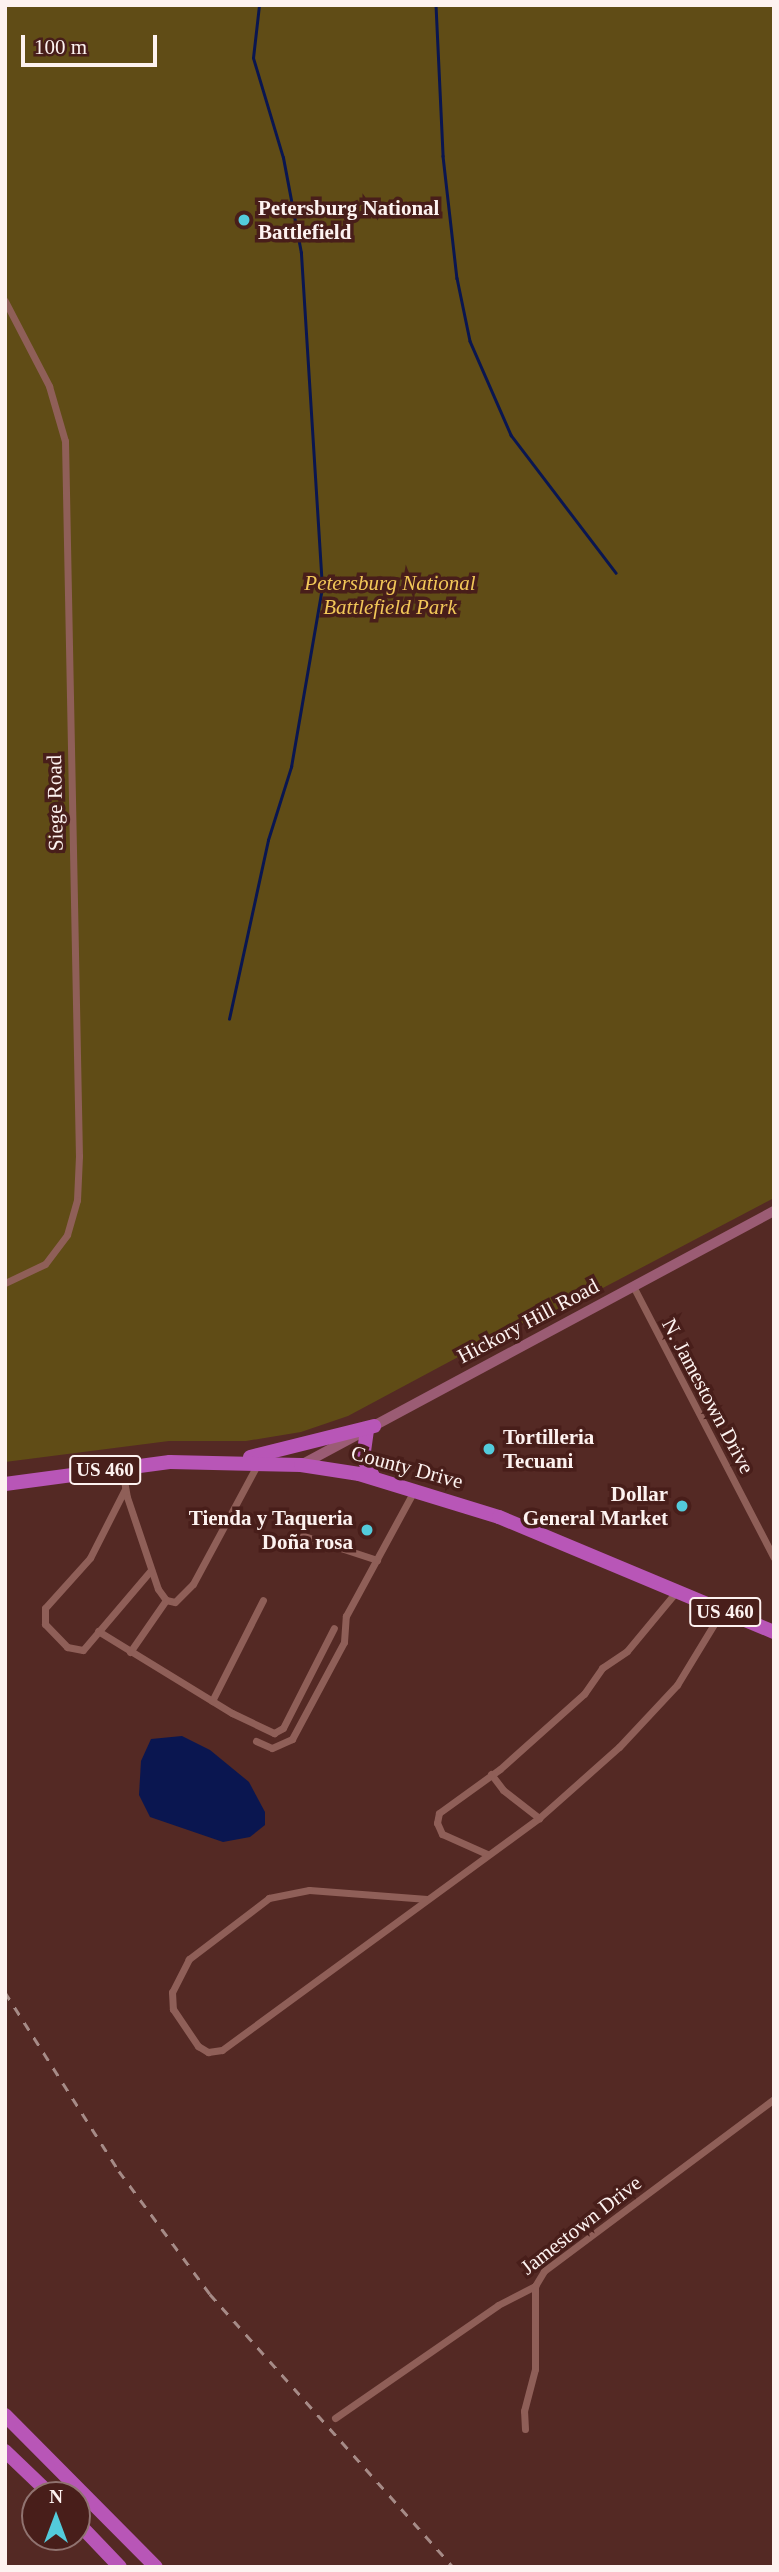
<!DOCTYPE html>
<meta charset="utf-8">
<style>
body{margin:0}
#map{position:relative;width:779px;height:2572px;overflow:hidden;background:#542924;font-family:Georgia,serif}
div>[style]{position:absolute}
[style*='--x']{left:calc(var(--x)*1px);top:calc(var(--y)*1px);width:calc(var(--w)*1px);rotate:calc(var(--a)*1deg)}
.green>*{inset:0;background:#604c16}
.water>*{inset:0;background:#0a1650}
.stream>*{height:2.5px;margin:-1.25px;padding:0 1.25px;transform-origin:1.25px;border-radius:1.25px;background:#0a1650}
.street>*{height:7px;margin:-3.5px;padding:0 3.5px;transform-origin:3.5px;border-radius:3.5px;background:#8f5f58}
.secondary>*{height:10px;margin:-5px;padding:0 5px;transform-origin:5px;border-radius:5px;background:#9b5c74}
.highway>*{height:14px;margin:-7px;padding:0 7px;transform-origin:7px;border-radius:7px;background:#b856b7}
.rail>*{height:2.5px;margin-top:-1.25px;transform-origin:0;background:repeating-linear-gradient(90deg,#a68b87 0 9px,transparent 0 18px)}
.dots>*{width:19px;height:19px;translate:-50% -50%;box-sizing:border-box;border:4px solid #481e1a;border-radius:50%}
span{translate:-50% -50%;white-space:nowrap;text-align:center;line-height:1.15;-webkit-text-stroke:7px #481e1a;paint-order:stroke}
.shield-label span{padding:2px 5px;background:#481e1a;border:2px solid;border-radius:5px;-webkit-text-stroke-width:0}
.shield-label{font-size:19px;color:#fdf2f0;font-weight:700}
.poi-label{font-size:21px;color:#fdf2f0;font-weight:700}
.left{translate:0 -50%;text-align:left}
.right{translate:-100% -50%;text-align:right}
.park-label{font-size:21px;color:#f2c758;font-style:italic}
.street-label{font-size:21px;color:#fdf2f0}
.frame{position:absolute;inset:0;border:7px solid #fdf2f0;pointer-events:none}
.north{position:absolute;left:21px;top:2481px;width:70px;height:70px;box-sizing:border-box;background:#481e1a;border:2px solid #907370;border-radius:50%;rotate:0deg;font-size:19px;font-weight:700;line-height:28px;text-align:center;color:#fdf2f0}
.north::after{content:'';display:block;margin:auto;width:24px;height:32px;background:#53cbdb;clip-path:polygon(50% 0,100% 100%,50% 72%,0 100%)}
.scale{position:absolute;left:21px;top:35px;width:136px;height:32px;box-sizing:border-box;border:4px solid #fdf2f0;border-top:0;padding-left:9px;font-size:21px;line-height:24px;white-space:nowrap;color:#fdf2f0;-webkit-text-stroke:5px #481e1a;paint-order:stroke}
</style>
<div id="map">
<div class="green">
<i style="clip-path:polygon(5px 5px,774px 5px,774px 1198px,561px 1310px,518px 1325px,348px 1416px,301px 1432px,246px 1441px,169px 1441px,5px 1462px)"></i>
</div>
<div class="water">
<i style="clip-path:polygon(182px 1736px,210px 1750px,249px 1782px,265px 1812px,265px 1825px,250px 1837px,223px 1842px,150px 1817px,139px 1795px,141px 1761px,151px 1739px)"></i>
</div>
<div class="stream">
<i style="--x:436;--y:5;--w:151;--a:87.3"></i>
<i style="--x:443;--y:156;--w:123;--a:83.5"></i>
<i style="--x:457;--y:278;--w:64;--a:78.3"></i>
<i style="--x:470;--y:341;--w:103;--a:66.4"></i>
<i style="--x:511;--y:435;--w:173;--a:52.7"></i>
<i style="--x:229;--y:1019;--w:183;--a:-77.7"></i>
<i style="--x:268;--y:840;--w:77;--a:-72.5"></i>
<i style="--x:291;--y:767;--w:182;--a:-80.2"></i>
<i style="--x:322;--y:588;--w:336;--a:-93.6"></i>
<i style="--x:301;--y:253;--w:97;--a:-100.7"></i>
<i style="--x:283;--y:158;--w:104;--a:-106.7"></i>
<i style="--x:253;--y:58;--w:53;--a:-83.5"></i>
</div>
<div class="street">
<i style="--x:5;--y:301;--w:96;--a:62.6"></i>
<i style="--x:49;--y:386;--w:57;--a:73.8"></i>
<i style="--x:65;--y:441;--w:715;--a:88.88"></i>
<i style="--x:79;--y:1156;--w:44;--a:92.6"></i>
<i style="--x:77;--y:1200;--w:36;--a:106"></i>
<i style="--x:67;--y:1235;--w:36;--a:127"></i>
<i style="--x:45;--y:1264;--w:44;--a:154.6"></i>
<i style="--x:633;--y:1286;--w:306;--a:62.6"></i>
<i style="--x:122;--y:1469;--w:28;--a:80"></i>
<i style="--x:127;--y:1497;--w:97;--a:71.4"></i>
<i style="--x:158;--y:1589;--w:14;--a:54"></i>
<i style="--x:166;--y:1600;--w:9;--a:13"></i>
<i style="--x:175;--y:1602;--w:25;--a:-45"></i>
<i style="--x:193;--y:1584;--w:135;--a:-61.7"></i>
<i style="--x:125;--y:1489;--w:77;--a:116.9"></i>
<i style="--x:90;--y:1558;--w:67;--a:132"></i>
<i style="--x:45;--y:1608;--w:16;--a:90"></i>
<i style="--x:45;--y:1624;--w:32;--a:46"></i>
<i style="--x:67;--y:1647;--w:16;--a:11"></i>
<i style="--x:83;--y:1650;--w:105;--a:-49.6"></i>
<i style="--x:282;--y:1546;--w:11;--a:-45"></i>
<i style="--x:290;--y:1538;--w:14;--a:-8"></i>
<i style="--x:304;--y:1536;--w:77;--a:18.2"></i>
<i style="--x:98;--y:1631;--w:157;--a:31.5"></i>
<i style="--x:232;--y:1713;--w:47;--a:25.5"></i>
<i style="--x:274;--y:1733;--w:10;--a:-29"></i>
<i style="--x:283;--y:1728;--w:112;--a:-63"></i>
<i style="--x:130;--y:1652;--w:63;--a:-55.3"></i>
<i style="--x:212;--y:1701;--w:113;--a:-63.2"></i>
<i style="--x:256;--y:1741;--w:17;--a:24"></i>
<i style="--x:272;--y:1748;--w:22;--a:-24"></i>
<i style="--x:292;--y:1739;--w:110;--a:-61.8"></i>
<i style="--x:344;--y:1642;--w:26;--a:-86"></i>
<i style="--x:346;--y:1616;--w:145;--a:-61.5"></i>
<i style="--x:491;--y:1774;--w:20;--a:53"></i>
<i style="--x:503;--y:1790;--w:46;--a:37.9"></i>
<i style="--x:487;--y:1854;--w:49;--a:-156"></i>
<i style="--x:442;--y:1834;--w:12;--a:-114"></i>
<i style="--x:437;--y:1823;--w:10;--a:-79"></i>
<i style="--x:439;--y:1813;--w:75;--a:-35.8"></i>
<i style="--x:500;--y:1769;--w:113;--a:-41.8"></i>
<i style="--x:584;--y:1694;--w:32;--a:-55"></i>
<i style="--x:602;--y:1668;--w:30;--a:-34"></i>
<i style="--x:627;--y:1651;--w:77;--a:-50.3"></i>
<i style="--x:427;--y:1899;--w:118;--a:-175.6"></i>
<i style="--x:309;--y:1890;--w:41;--a:168.7"></i>
<i style="--x:269;--y:1898;--w:101;--a:142.7"></i>
<i style="--x:189;--y:1959;--w:37;--a:117"></i>
<i style="--x:172;--y:1992;--w:17;--a:87"></i>
<i style="--x:173;--y:2009;--w:45;--a:56"></i>
<i style="--x:198;--y:2046;--w:12;--a:31"></i>
<i style="--x:208;--y:2052;--w:14;--a:-8"></i>
<i style="--x:222;--y:2050;--w:393;--a:-36.2"></i>
<i style="--x:539;--y:1818;--w:107;--a:-41.6"></i>
<i style="--x:619;--y:1747;--w:85;--a:-46.9"></i>
<i style="--x:677;--y:1685;--w:87;--a:-58.7"></i>
<i style="--x:335;--y:2418;--w:198;--a:-34.7"></i>
<i style="--x:498;--y:2305;--w:42;--a:-27.2"></i>
<i style="--x:535;--y:2286;--w:17;--a:-59"></i>
<i style="--x:544;--y:2271;--w:287;--a:-36.8"></i>
<i style="--x:525;--y:2429;--w:18;--a:-93"></i>
<i style="--x:524;--y:2411;--w:43;--a:-75.3"></i>
<i style="--x:535;--y:2369;--w:83;--a:-90"></i>
</div>
<div class="secondary">
<i style="--x:301;--y:1465;--w:537;--a:-28.24"></i>
</div>
<div class="highway">
<i style="--x:367;--y:1430;--w:28;--a:98"></i>
<i style="--x:363;--y:1458;--w:23;--a:61"></i>
<i style="--x:250;--y:1457;--w:128;--a:-14"></i>
<i style="--x:5;--y:1484;--w:166;--a:-7.6"></i>
<i style="--x:170;--y:1462;--w:131;--a:1.3"></i>
<i style="--x:301;--y:1465;--w:59;--a:8.8"></i>
<i style="--x:359;--y:1474;--w:146;--a:17.1"></i>
<i style="--x:499;--y:1517;--w:298;--a:22.7"></i>
<i style="--x:5;--y:2415;--w:214;--a:45.2"></i>
<i style="--x:5;--y:2451;--w:64;--a:43.7"></i>
<i style="--x:77;--y:2522;--w:62;--a:46.3"></i>
</div>
<div class="rail">
<i style="--x:5;--y:1992;--w:212;--a:57.5"></i>
<i style="--x:119;--y:2171;--w:153;--a:53.5"></i>
<i style="--x:210;--y:2294;--w:365;--a:48.3"></i>
</div>
<div class="dots">
<i style="left:244px;top:220px;background:#53cbdb"></i>
<i style="left:489px;top:1449px;background:#53cbdb"></i>
<i style="left:682px;top:1506px;background:#53cbdb"></i>
<i style="left:367px;top:1530px;background:#53cbdb"></i>
</div>
<div class="shield-label">
<span style="left:105px;top:1470px">US 460</span>
<span style="left:725px;top:1612px">US 460</span>
</div>
<div class="poi-label">
<span class="left" style="left:258px;top:220px">Petersburg National<br>Battlefield</span>
<span class="left" style="left:503px;top:1449px">Tortilleria<br>Tecuani</span>
<span class="right" style="left:668px;top:1506px">Dollar<br>General Market</span>
<span class="right" style="left:353px;top:1530px">Tienda y Taqueria<br>Doña rosa</span>
</div>
<div class="park-label">
<span style="left:390px;top:595px">Petersburg National<br>Battlefield Park</span>
</div>
<div class="street-label">
<span style="left:55px;top:803px;rotate:-91deg">Siege Road</span>
<span style="left:528px;top:1321px;rotate:-28deg">Hickory Hill Road</span>
<span style="left:708px;top:1396px;rotate:62deg">N. Jamestown Drive</span>
<span style="left:407px;top:1467px;rotate:15deg">County Drive</span>
<span style="left:581px;top:2225px;rotate:-38deg">Jamestown Drive</span>
</div>
<div class="frame"></div>
<div class="north">N</div>
<div class="scale">100 m</div>
</div>
